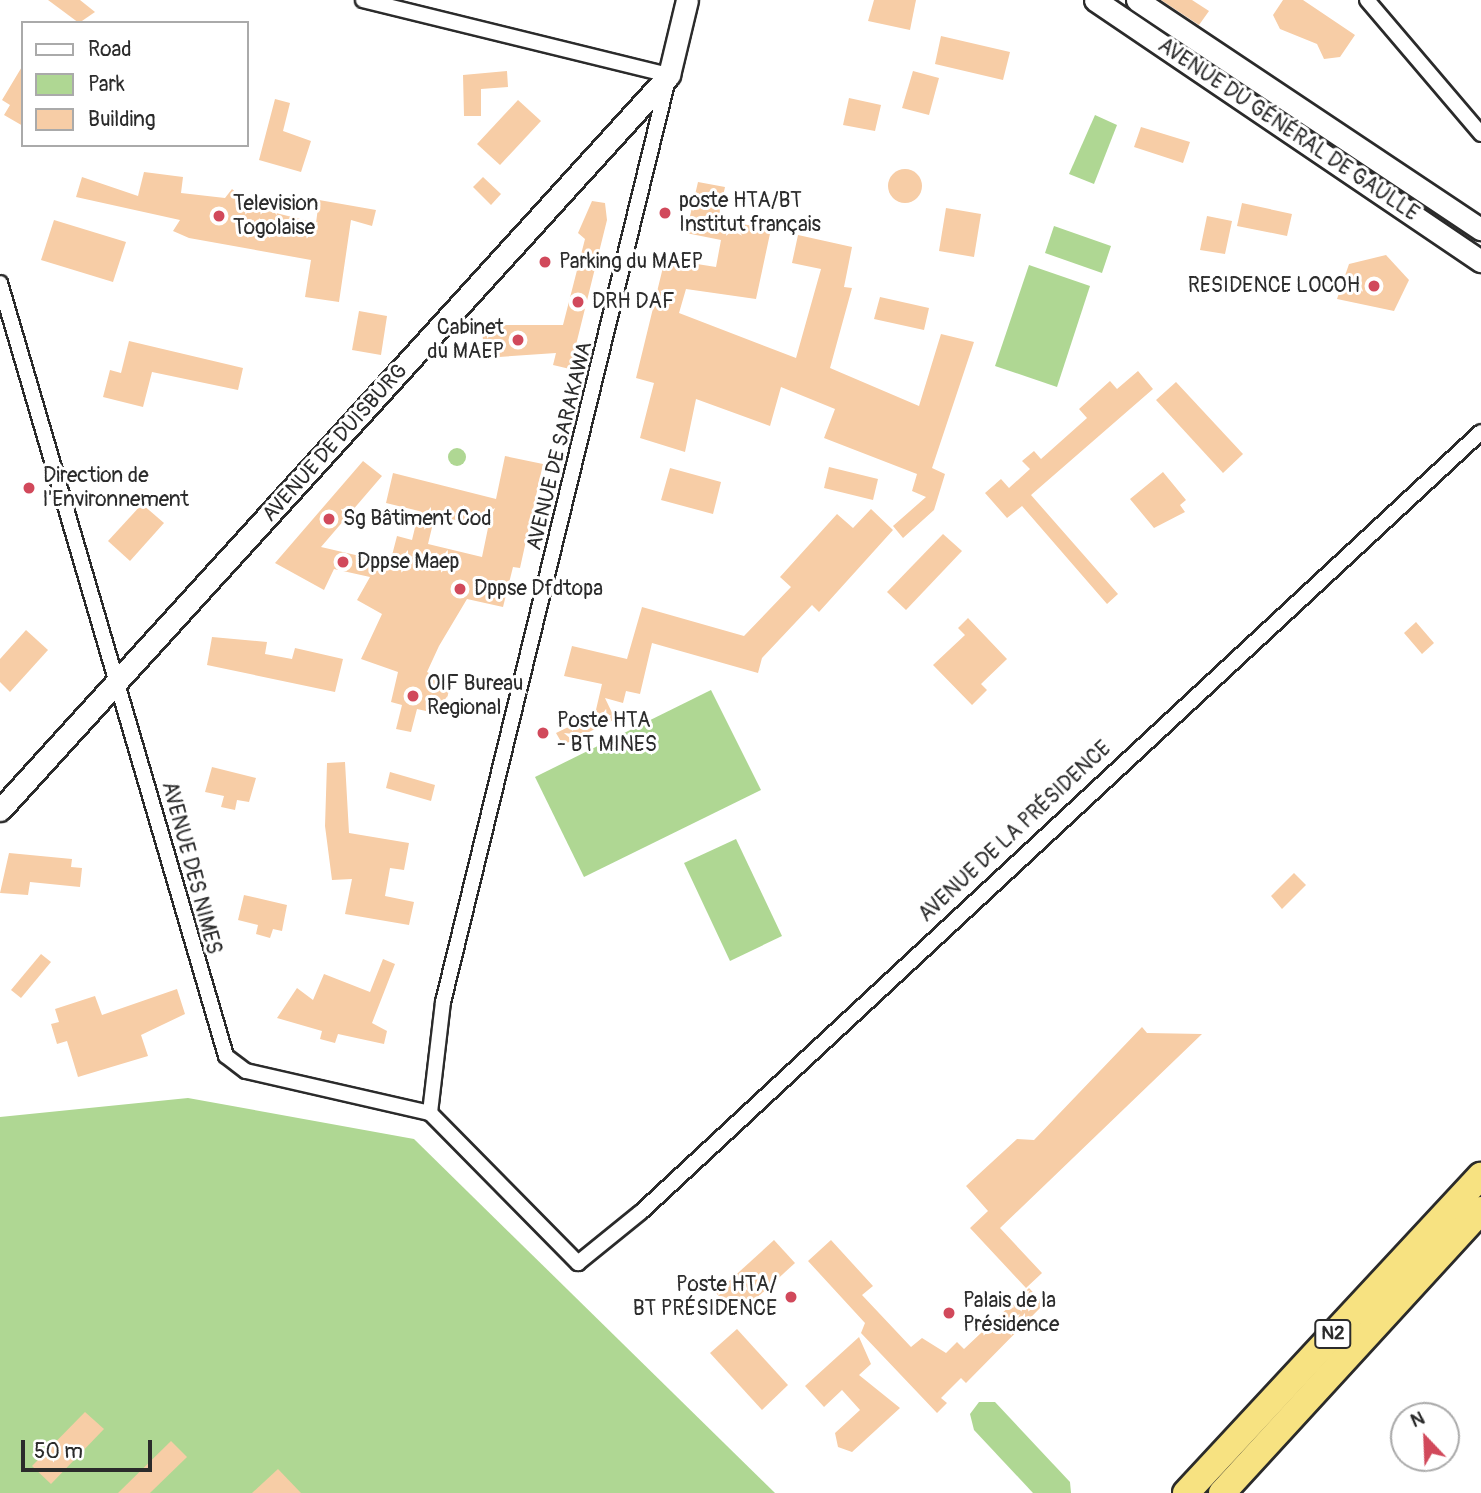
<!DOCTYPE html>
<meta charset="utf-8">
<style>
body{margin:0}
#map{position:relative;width:1481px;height:1493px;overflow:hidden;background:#fff;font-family:Pangolin,sans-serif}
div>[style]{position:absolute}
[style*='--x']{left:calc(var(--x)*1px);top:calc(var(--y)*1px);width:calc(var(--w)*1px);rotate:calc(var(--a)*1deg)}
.green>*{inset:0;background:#afd793}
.round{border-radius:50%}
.building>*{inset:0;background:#f7cda6}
.roads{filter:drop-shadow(2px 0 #2b2b2b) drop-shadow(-2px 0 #2b2b2b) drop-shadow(0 2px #2b2b2b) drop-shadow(0 -2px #2b2b2b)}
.street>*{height:14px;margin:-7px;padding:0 7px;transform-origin:7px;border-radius:7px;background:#fff}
.secondary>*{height:21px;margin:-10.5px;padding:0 10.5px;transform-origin:10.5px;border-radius:10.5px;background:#fff}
.highway>*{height:26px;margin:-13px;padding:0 13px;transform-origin:13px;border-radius:13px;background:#f7e281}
.dots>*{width:19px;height:19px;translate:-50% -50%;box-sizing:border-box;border:4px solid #fff;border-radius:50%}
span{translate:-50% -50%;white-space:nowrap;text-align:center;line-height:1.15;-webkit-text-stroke:6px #fff;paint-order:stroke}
.shield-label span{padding:2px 5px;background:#fff;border:2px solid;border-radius:5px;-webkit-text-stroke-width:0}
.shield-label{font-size:19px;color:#2b2b2b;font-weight:700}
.street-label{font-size:21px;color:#2b2b2b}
.poi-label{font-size:21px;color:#2b2b2b}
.left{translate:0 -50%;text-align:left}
.right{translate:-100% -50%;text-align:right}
.legend{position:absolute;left:21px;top:21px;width:228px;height:126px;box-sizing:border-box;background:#fff;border:2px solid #aaa;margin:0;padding:9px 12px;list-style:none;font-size:21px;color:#2b2b2b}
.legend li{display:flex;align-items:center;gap:14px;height:35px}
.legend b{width:35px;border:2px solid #aaa}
.north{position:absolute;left:1390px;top:1402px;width:70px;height:70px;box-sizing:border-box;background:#fff;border:2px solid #aaa;border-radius:50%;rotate:337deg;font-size:19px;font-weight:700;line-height:28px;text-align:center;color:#2b2b2b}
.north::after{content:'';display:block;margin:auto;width:24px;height:32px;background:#d1495b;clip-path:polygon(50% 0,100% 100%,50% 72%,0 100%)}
.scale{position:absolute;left:21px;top:1440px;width:131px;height:32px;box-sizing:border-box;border:4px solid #2b2b2b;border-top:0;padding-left:9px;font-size:21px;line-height:24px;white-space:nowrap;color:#2b2b2b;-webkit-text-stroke:5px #fff;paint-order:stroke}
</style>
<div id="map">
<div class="green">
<i style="clip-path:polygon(1095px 115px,1117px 125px,1094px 184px,1069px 174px)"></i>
<i style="clip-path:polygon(1054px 226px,1111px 246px,1102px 273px,1045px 253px)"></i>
<i style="clip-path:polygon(1029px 265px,1090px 286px,1057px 387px,995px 366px)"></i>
<i class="round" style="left:448px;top:448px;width:18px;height:18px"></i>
<i style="clip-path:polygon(711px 690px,761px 790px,584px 877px,535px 777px)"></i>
<i style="clip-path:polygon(736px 839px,782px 936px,730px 961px,684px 863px)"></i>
<i style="clip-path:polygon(188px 1098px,414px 1139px,775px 1493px,0 1493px,0 1117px)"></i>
<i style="clip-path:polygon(979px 1402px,995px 1402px,1070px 1482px,1071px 1493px,1033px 1493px,974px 1430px,970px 1414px)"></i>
</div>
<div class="building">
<i style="clip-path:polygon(48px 0,80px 0,95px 12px,79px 23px)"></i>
<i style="clip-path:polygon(874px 0,916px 0,910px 30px,868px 21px)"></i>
<i style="clip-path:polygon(1161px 0,1192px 0,1209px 11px,1199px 25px)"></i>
<i style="clip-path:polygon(1283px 0,1303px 0,1355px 35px,1340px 57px,1324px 59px,1317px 44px,1280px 29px,1273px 15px)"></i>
<i style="clip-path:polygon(941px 36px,1010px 52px,1003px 80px,935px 64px)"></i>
<i style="clip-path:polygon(23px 65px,23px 126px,4px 115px,10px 105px,2px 100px)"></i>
<i style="clip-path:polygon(507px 71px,508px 87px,481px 89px,481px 116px,464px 116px,463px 75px)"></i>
<i style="clip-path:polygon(913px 71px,939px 78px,929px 115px,902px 108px)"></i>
<i style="clip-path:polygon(849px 98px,881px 105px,875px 131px,843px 125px)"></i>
<i style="clip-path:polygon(275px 99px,290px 103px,283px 131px,311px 141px,301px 172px,259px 160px)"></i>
<i style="clip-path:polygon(518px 100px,541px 121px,500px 165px,477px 144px)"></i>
<i style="clip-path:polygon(1141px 127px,1190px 142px,1183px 163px,1134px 147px)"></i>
<i class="round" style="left:888px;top:169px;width:34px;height:34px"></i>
<i style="clip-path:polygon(144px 172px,183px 177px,181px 193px,225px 198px,232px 189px,252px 207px,316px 223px,319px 200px,376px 210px,372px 226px,351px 220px,339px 302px,305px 297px,311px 260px,189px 238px,173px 231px,180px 220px,76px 197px,82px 177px,138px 196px)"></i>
<i style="clip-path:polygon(483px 177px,501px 194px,491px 205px,473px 187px)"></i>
<i style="clip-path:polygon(698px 182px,725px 187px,718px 220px,771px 229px,756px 299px,686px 289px,679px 313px,796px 358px,821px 269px,792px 263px,798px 235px,852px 247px,844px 287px,852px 288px,830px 368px,919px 406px,941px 334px,974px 342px,932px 468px,945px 474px,934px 510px,903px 538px,893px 526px,926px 497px,912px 491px,917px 474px,824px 438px,835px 409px,781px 387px,770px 426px,696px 399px,685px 452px,640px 438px,654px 383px,636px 378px,665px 259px,716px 267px,721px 240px,686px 233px)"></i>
<i style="clip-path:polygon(592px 201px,605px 203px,607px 220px,570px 369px,553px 365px,556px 353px,484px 358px,482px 325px,563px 325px,585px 239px,578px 233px)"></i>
<i style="clip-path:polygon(1242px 203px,1292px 214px,1287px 236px,1237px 226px)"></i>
<i style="clip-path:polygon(946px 208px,981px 214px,974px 257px,939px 251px)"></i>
<i style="clip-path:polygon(1207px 216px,1232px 221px,1225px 254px,1200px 250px)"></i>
<i style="clip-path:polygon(54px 220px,126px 242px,113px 282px,41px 260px)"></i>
<i style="clip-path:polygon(1386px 255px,1409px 280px,1394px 311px,1337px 299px,1349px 264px)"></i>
<i style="clip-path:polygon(880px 297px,929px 308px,924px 330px,874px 319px)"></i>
<i style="clip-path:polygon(359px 311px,387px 316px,381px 355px,352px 350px)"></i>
<i style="clip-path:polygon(129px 341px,243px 368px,238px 390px,152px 372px,143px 407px,103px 397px,110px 370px,121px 373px)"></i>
<i style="clip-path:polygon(1138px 371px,1153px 389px,1031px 495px,1118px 594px,1107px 604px,1022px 506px,1007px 518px,985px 493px,1001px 479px,1009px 488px,1030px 469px,1022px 461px,1034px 451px,1041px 459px,1087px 418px,1079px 409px,1110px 381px,1117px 389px)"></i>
<i style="clip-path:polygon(1176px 382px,1243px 454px,1223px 473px,1156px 400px)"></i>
<i style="clip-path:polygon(evenodd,505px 456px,543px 464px,520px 568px,513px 567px,503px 607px,467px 599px,439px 646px,427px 672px,450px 684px,444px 715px,417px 709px,411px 732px,396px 729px,402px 705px,391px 702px,398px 672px,361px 659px,382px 614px,357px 600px,370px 577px,334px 569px,324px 590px,275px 563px,363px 461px,382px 476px,321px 547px,390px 563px,397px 536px,412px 540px,419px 511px,386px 503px,393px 473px,496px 499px,505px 456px,435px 515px,488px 528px,482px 557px,428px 544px,435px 515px)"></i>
<i style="clip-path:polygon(829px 467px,878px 479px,873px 500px,824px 488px)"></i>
<i style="clip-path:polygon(670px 468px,721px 482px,713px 514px,661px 500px)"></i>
<i style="clip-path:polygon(1163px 472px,1186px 500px,1180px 505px,1185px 512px,1154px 528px,1130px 499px)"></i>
<i style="clip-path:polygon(142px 504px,164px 523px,130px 561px,108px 541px)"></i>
<i style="clip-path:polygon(871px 509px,893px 530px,819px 612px,812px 605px,762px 658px,758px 673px,652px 643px,640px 694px,626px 691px,623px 703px,605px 698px,615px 719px,563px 745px,556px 733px,595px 714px,602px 684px,564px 676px,572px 646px,627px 659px,642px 607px,744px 636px,791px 587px,780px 577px,837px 514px,853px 528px)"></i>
<i style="clip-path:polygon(943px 534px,962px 551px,906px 610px,887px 592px)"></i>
<i style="clip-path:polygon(968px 618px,1007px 659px,981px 684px,987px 690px,972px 705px,933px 665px,965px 635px,958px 628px)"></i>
<i style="clip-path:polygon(1416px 622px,1434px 643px,1422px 654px,1404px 633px)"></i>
<i style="clip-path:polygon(26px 630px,48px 650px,10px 692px,0 682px,0 659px)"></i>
<i style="clip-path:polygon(212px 637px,267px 642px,265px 654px,292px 659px,295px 648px,343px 659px,335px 692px,207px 665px)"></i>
<i style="clip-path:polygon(345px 762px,349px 833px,409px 843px,404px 870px,390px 868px,385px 896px,414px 902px,409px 925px,345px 914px,352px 879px,332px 880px,325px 826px,327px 763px)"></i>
<i style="clip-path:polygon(212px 767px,256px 778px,249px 802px,237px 800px,235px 810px,221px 807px,224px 796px,205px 792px)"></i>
<i style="clip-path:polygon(390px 772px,435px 785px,431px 801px,386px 788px)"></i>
<i style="clip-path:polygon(9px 853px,72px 859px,71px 867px,82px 868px,80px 887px,30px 882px,28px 895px,0 893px)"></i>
<i style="clip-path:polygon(1294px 873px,1306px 885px,1282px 909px,1271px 896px)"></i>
<i style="clip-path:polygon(244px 895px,287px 905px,282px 931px,273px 929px,270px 938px,256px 934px,258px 925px,238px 920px)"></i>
<i style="clip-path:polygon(41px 954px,51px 962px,21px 998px,11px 990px)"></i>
<i style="clip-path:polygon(383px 959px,395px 964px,372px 1023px,387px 1031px,384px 1044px,338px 1034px,335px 1043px,320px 1039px,322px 1031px,277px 1018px,297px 988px,313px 1000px,324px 974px,370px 992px)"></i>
<i style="clip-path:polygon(177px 989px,185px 1014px,141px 1035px,148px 1056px,78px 1077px,67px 1041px,57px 1044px,51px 1024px,59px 1022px,55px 1009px,95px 996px,102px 1015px)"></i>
<i style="clip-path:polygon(1142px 1027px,1147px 1033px,1202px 1034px,1000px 1228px,1042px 1273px,1026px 1288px,970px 1228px,988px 1211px,966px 1186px,1017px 1139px,1034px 1140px)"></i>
<i style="clip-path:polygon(774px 1240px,795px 1263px,737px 1316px,716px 1293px)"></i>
<i style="clip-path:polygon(831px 1240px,873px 1286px,862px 1295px,911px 1347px,922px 1338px,946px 1353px,957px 1342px,964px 1349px,1029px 1288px,1044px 1304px,966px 1383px,961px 1378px,941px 1398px,947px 1403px,937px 1413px,861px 1333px,865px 1323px,808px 1261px)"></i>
<i style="clip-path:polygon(737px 1329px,788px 1385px,762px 1410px,710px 1353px)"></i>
<i style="clip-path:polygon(859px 1337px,871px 1364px,859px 1375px,900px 1408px,852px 1452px,838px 1447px,835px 1433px,860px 1410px,842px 1390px,824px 1407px,805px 1386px)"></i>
<i style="clip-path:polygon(85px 1412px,104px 1429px,51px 1484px,32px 1466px)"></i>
<i style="clip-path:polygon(171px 1441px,187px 1457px,150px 1493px,118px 1493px)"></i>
<i style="clip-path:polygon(278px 1469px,301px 1493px,252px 1493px)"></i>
</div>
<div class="roads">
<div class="street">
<i style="--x:363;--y:0;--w:315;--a:13.8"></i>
<i style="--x:669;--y:75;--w:954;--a:103.7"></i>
<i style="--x:443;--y:1002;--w:112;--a:96.7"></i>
<i style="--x:1367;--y:0;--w:176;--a:49.6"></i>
<i style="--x:0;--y:283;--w:805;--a:73.7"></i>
<i style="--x:226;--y:1056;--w:25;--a:37"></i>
<i style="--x:246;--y:1071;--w:189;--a:12.9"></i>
<i style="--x:430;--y:1113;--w:211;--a:45.4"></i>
<i style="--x:578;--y:1263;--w:81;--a:-39"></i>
<i style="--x:641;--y:1212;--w:1146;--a:-42.88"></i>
</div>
<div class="secondary">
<i style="--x:1095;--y:0;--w:466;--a:34.1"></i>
<i style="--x:1137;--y:0;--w:413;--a:33.7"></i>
<i style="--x:0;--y:810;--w:994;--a:-47.69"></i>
<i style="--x:669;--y:75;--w:77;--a:-76.5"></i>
</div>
<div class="highway">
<i style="--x:1186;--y:1493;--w:433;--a:-47.1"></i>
<i style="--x:1222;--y:1493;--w:384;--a:-47.5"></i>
</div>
</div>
<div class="dots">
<i style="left:665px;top:213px;background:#d1495b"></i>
<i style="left:219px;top:216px;background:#d1495b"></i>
<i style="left:545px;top:262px;background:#d1495b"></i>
<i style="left:1374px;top:286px;background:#d1495b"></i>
<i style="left:578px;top:302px;background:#d1495b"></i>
<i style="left:518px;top:340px;background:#d1495b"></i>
<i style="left:29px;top:488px;background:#d1495b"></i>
<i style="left:329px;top:519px;background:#d1495b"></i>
<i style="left:343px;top:562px;background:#d1495b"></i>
<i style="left:460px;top:589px;background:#d1495b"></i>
<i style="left:413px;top:696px;background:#d1495b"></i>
<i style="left:543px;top:733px;background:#d1495b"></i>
<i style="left:791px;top:1297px;background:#d1495b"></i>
<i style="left:949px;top:1313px;background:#d1495b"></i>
</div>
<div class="shield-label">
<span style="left:1333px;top:1334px">N2</span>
</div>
<div class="street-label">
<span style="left:1288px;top:130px;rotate:34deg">AVENUE DU GÉNÉRAL DE GAULLE</span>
<span style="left:335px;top:443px;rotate:-48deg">AVENUE DE DUISBURG</span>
<span style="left:560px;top:446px;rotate:-76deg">AVENUE DE SARAKAWA</span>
<span style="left:1015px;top:832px;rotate:-43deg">AVENUE DE LA PRÉSIDENCE</span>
<span style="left:191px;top:868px;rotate:75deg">AVENUE DES NIMES</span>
</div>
<div class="poi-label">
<span class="left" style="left:679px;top:213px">poste HTA/BT<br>Institut français</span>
<span class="left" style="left:233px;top:216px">Television<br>Togolaise</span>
<span class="left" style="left:559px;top:262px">Parking du MAEP</span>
<span class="right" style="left:1360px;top:286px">RESIDENCE LOCOH</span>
<span class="left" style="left:592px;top:302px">DRH DAF</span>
<span class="right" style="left:504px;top:340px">Cabinet<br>du MAEP</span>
<span class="left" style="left:43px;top:488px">Direction de<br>l'Environnement</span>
<span class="left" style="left:343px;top:519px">Sg Bâtiment Cod</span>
<span class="left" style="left:357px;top:562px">Dppse Maep</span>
<span class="left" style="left:474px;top:589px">Dppse Dfdtopa</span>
<span class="left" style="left:427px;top:696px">OIF Bureau<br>Regional</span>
<span class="left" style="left:557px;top:733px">Poste HTA<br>- BT MINES</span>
<span class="right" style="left:777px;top:1297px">Poste HTA/<br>BT PRÉSIDENCE</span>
<span class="left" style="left:963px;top:1313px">Palais de la<br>Présidence</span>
</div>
<ul class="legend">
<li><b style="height:9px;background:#fff"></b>Road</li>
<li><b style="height:19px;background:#afd793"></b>Park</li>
<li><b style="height:19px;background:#f7cda6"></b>Building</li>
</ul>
<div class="north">N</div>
<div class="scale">50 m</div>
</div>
